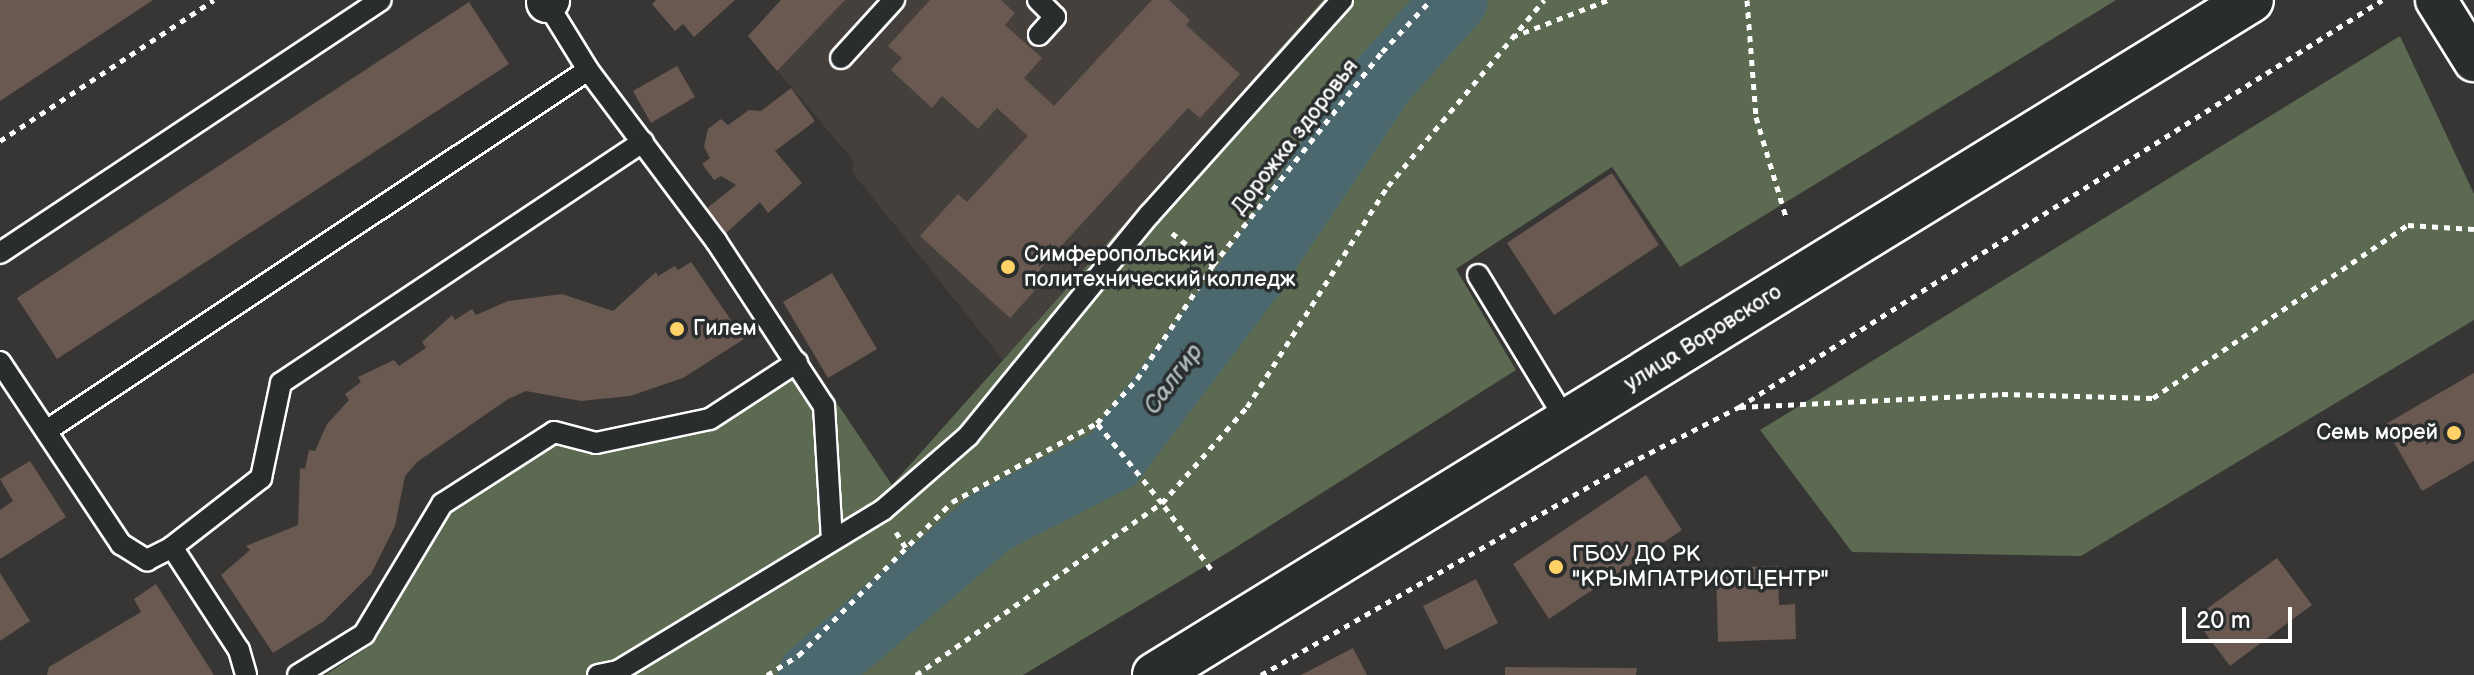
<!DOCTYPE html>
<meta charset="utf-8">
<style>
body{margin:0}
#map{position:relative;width:2474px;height:675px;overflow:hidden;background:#373635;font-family:"Balsamiq Sans",sans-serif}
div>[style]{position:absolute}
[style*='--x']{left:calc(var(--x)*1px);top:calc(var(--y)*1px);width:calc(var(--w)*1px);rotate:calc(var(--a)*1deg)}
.built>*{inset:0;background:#46403d}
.green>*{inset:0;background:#5c6a52}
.river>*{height:66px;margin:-33px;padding:0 33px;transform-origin:33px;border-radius:33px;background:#4b686f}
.building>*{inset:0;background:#695951}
.path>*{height:5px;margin-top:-2.5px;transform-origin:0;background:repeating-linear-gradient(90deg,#fff 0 6px,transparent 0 12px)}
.roads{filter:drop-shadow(2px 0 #fff) drop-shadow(-2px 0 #fff) drop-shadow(0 2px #fff) drop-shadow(0 -2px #fff)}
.service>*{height:20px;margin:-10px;padding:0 10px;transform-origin:10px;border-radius:10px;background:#2a2d2e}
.minor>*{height:40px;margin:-20px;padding:0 20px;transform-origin:20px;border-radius:20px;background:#2a2d2e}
.primary>*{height:44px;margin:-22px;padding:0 22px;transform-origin:22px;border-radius:22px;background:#2a2d2e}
.dots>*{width:22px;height:22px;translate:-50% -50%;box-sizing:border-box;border:4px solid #2a2d2e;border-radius:50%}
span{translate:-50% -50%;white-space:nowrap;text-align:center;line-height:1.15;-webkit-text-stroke:7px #2a2d2e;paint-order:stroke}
.street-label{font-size:22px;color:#fff}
.poi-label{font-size:22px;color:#fff}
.left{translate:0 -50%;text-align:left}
.right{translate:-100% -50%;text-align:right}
.water-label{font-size:24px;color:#aebbbe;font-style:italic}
.scale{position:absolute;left:2182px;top:607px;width:110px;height:36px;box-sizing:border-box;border:4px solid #fff;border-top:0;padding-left:10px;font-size:24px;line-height:28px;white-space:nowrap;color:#fff;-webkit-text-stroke:6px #2a2d2e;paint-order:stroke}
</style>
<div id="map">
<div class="built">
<i style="clip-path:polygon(781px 0,1323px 0,1003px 360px,853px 173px,853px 160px,748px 36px)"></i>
</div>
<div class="green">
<i style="clip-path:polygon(1323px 0,2116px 0,1680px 267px,1612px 167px,1456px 269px,1516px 370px,1227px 553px,1023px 675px,325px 675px,373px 644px,453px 510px,554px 443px,592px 455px,714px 429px,812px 366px,892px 485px)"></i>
<i style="clip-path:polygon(2400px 36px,2474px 194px,2474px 320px,2081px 556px,1852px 552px,1760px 430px)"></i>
</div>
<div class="river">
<i style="--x:811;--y:675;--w:238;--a:-40.4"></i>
<i style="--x:992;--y:521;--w:136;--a:-27.1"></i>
<i style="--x:1113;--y:459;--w:231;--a:-52.9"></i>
<i style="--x:1252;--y:275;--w:232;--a:-56.2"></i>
<i style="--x:1381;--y:82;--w:110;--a:-47.9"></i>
</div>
<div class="building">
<i style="clip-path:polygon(0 0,153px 0,0 101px)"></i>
<i style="clip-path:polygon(656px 0,735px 0,694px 37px,683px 24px,675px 31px,652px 4px)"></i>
<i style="clip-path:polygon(781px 0,845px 0,777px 71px,748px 36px)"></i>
<i style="clip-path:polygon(930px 0,1001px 0,1015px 13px,1005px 25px,1042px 58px,1024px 78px,1054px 106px,1152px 0,1169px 0,1190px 20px,1186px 25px,1240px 74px,1200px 118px,1188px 108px,1040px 269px,1048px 276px,1010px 318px,920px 236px,958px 194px,967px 202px,1028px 136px,997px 108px,978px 129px,942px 96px,932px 108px,891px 70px,902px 58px,888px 46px)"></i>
<i style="clip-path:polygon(469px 2px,509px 64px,57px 359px,17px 298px)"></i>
<i style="clip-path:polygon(677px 66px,695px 97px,651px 123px,633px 91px)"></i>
<i style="clip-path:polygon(791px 88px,815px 121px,775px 151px,802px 183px,768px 213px,760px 202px,724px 235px,706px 209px,736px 185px,721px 176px,714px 180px,702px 164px,710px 158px,704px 147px,708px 129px,721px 119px,728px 125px,749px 110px,761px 111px)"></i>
<i style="clip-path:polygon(1612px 173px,1659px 245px,1554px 315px,1507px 243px)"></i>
<i style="clip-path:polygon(691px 262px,744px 339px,683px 378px,630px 396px,581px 401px,526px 391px,508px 399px,417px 462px,405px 476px,395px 526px,371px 574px,324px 621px,273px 653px,221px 575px,250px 550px,246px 546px,298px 525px,300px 468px,305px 469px,309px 450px,315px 451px,327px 424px,349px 400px,345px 394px,361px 382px,358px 377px,394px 360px,399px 366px,426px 348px,422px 342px,452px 315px,455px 320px,472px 309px,476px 315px,508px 301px,562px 294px,613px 311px,656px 272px,658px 276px,675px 266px,678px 270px)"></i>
<i style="clip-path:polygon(832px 273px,877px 349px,828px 378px,783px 302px)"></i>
<i style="clip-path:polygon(2474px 373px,2474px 461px,2422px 491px,2384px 425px)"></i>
<i style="clip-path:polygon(30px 461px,66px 517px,0 559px,0 510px,13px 501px,0 479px)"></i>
<i style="clip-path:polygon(1646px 475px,1682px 530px,1549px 619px,1513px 564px)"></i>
<i style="clip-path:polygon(2277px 558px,2312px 605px,2230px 666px,2194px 618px)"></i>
<i style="clip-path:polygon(1778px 566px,1779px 605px,1795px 604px,1796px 639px,1718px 642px,1716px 568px)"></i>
<i style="clip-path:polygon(0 573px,30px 621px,0 641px)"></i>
<i style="clip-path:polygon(1476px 579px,1498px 623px,1445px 650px,1423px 606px)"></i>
<i style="clip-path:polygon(156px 584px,214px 675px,47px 675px,49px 667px,141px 612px,134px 599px)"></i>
<i style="clip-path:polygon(1353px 648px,1367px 675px,1301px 675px)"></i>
<i style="clip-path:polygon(1505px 667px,1637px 668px,1636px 675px,1505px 675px)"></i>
</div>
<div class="path">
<i style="--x:1747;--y:0;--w:117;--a:85.6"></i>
<i style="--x:1756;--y:117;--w:104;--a:73.3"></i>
<i style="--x:1512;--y:37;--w:103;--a:-21.1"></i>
<i style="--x:0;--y:141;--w:256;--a:-33.4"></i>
<i style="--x:1172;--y:233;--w:52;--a:38"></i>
<i style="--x:1740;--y:407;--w:262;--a:-2.8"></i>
<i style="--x:2002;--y:394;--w:151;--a:1.5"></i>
<i style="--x:2153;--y:398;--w:308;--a:-34.2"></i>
<i style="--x:2408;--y:225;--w:66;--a:3.5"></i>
<i style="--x:896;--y:532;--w:19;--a:58"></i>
<i style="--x:1211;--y:569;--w:82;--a:-126.6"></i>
<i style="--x:1162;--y:503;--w:128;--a:-48.5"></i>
<i style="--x:1247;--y:407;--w:262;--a:-57.5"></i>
<i style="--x:1388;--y:186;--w:243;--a:-50"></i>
<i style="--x:767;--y:675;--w:38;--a:-32"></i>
<i style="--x:799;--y:655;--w:216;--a:-45"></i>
<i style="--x:952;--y:502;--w:165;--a:-28.6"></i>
<i style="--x:1097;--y:423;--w:59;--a:-47.7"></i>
<i style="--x:1137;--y:379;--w:137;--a:-56.3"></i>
<i style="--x:1213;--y:265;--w:272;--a:-51.6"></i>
<i style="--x:1382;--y:52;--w:71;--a:-46.7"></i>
<i style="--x:916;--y:675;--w:300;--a:-35"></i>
<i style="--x:1162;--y:503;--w:103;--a:-129.1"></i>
<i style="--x:1261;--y:675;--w:423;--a:-29.9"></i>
<i style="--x:1628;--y:464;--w:125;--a:-27.2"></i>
<i style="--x:1739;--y:407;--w:761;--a:-32.33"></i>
</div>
<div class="roads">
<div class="service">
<i style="--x:545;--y:0;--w:82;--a:58.4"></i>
<i style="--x:588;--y:70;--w:214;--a:53.2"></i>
<i style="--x:716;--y:241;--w:197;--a:56.8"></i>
<i style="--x:824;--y:406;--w:133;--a:86.6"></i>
<i style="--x:1038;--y:0;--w:24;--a:45"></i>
<i style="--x:1055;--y:17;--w:24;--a:132"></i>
<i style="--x:841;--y:58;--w:79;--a:-47.6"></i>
<i style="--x:0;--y:253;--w:457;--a:-33.6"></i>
<i style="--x:1478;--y:275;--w:172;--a:58.8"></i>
<i style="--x:0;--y:362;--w:219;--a:56.4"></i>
<i style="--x:121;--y:544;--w:31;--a:32"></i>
<i style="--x:147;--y:560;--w:28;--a:-27"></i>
<i style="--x:172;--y:547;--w:123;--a:57"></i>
<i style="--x:239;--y:650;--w:26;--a:74"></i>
<i style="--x:46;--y:431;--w:651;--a:-33.67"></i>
<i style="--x:172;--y:547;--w:113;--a:-37.8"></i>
<i style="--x:261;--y:478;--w:97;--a:-78.1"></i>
<i style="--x:281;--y:383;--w:435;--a:-33.7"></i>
<i style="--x:298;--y:675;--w:78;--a:-31.8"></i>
<i style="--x:364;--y:634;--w:152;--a:-59"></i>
<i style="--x:442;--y:504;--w:133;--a:-32.7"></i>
<i style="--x:554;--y:432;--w:43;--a:14.7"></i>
<i style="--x:596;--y:443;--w:116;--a:-11.9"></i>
<i style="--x:710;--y:419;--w:104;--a:-33.2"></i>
<i style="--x:598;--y:675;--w:20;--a:-11"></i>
<i style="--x:618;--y:671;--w:310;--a:-31.3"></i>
<i style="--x:883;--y:510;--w:113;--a:-41"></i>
<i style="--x:968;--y:436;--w:286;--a:-50.7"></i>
<i style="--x:1149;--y:215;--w:289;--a:-48.1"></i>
</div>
<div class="minor">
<i style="--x:2436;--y:0;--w:72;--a:58.1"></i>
<i style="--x:547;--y:2;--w:3;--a:-45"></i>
</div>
<div class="primary">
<i style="--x:1155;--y:675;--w:1287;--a:-31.63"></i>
</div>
</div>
<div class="dots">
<i style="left:1008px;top:267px;background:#ffd166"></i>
<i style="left:677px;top:329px;background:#ffd166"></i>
<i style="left:2454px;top:433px;background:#ffd166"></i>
<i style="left:1556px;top:567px;background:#ffd166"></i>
</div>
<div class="street-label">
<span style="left:1295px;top:137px;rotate:-52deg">Дорожка здоровья</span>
<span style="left:1703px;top:338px;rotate:-32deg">улица Воровского</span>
</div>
<div class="poi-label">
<span class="left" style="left:1024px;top:267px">Симферопольский<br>политехнический колледж</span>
<span class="left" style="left:693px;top:329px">Гилем</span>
<span class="right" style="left:2438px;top:433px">Семь морей</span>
<span class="left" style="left:1572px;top:567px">ГБОУ ДО РК<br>"КРЫМПАТРИОТЦЕНТР"</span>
</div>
<div class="water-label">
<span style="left:1173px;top:379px;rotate:-53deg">Салгир</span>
</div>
<div class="scale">20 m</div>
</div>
